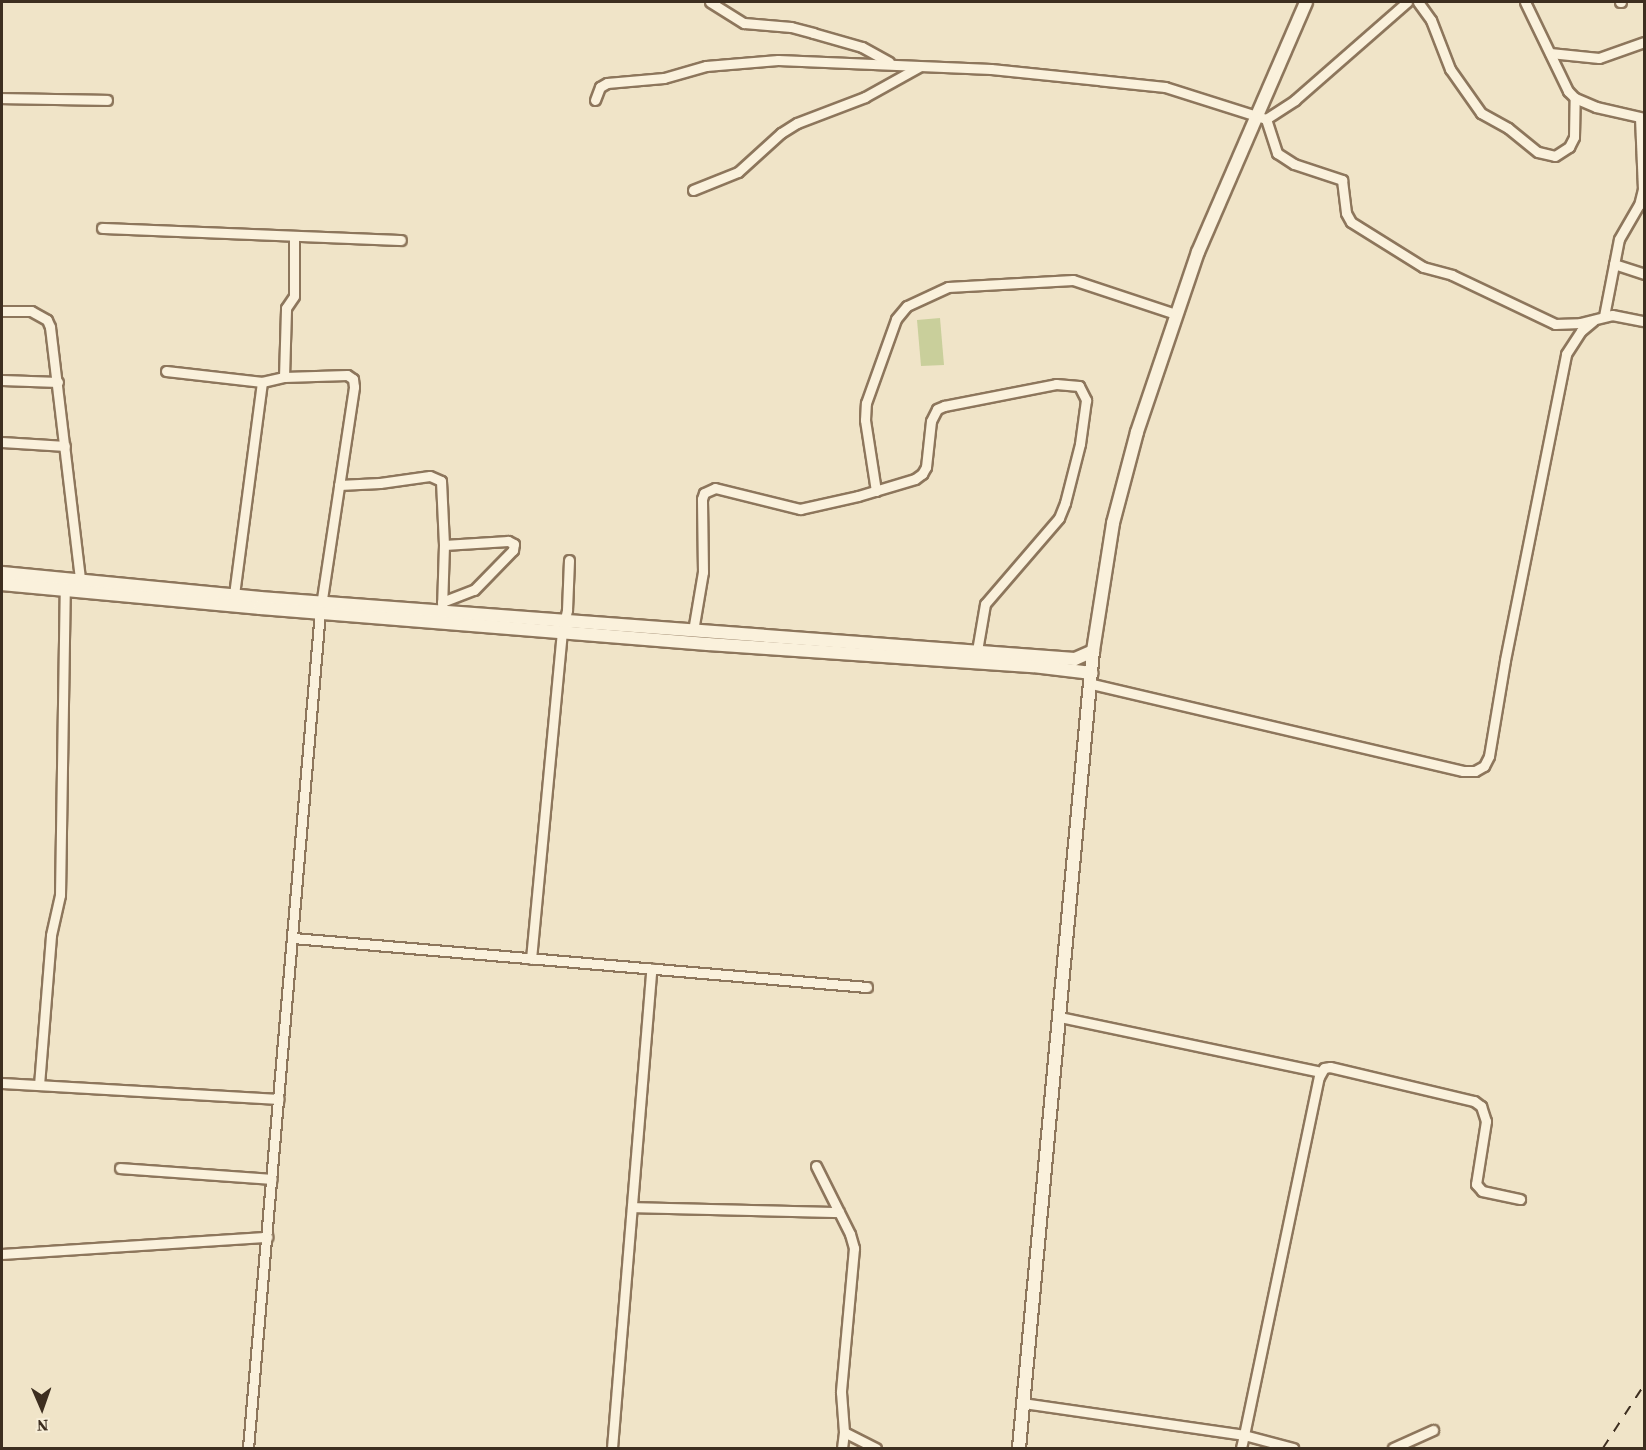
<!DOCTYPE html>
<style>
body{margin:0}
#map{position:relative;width:1646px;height:1450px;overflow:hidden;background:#f0e4c8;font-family:"Source Serif 4",serif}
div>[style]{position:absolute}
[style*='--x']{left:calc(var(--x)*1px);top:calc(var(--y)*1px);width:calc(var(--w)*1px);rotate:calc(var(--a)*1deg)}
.green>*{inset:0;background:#c9cf9b}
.roads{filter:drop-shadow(2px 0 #8d765c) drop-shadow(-2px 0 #8d765c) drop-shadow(0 2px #8d765c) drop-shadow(0 -2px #8d765c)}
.minor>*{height:9px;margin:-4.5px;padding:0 4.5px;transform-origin:4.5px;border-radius:4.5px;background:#faf1dc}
.tertiary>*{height:12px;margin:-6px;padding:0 6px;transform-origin:6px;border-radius:6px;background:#faf1dc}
.rail>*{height:2px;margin-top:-1px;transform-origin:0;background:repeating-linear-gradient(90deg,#3d2e20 0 10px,transparent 0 20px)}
span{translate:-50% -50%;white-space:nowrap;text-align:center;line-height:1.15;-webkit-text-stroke:4.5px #f7eed8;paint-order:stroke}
.frame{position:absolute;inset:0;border:3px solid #3d2e20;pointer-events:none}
.north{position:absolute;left:12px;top:1378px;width:60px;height:60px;-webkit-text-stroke:4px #f7eed8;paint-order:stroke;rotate:178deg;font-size:16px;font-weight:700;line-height:24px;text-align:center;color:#3d2e20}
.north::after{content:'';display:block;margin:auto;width:21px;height:27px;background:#3d2e20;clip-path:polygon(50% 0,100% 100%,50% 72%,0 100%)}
</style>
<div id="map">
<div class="green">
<i style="clip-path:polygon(940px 318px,944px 365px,921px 366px,917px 320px)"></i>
</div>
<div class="roads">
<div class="minor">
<i style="--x:710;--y:2;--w:40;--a:32"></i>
<i style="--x:744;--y:23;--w:47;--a:4.9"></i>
<i style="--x:791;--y:27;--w:23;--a:15"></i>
<i style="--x:813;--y:33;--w:51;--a:15.9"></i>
<i style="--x:862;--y:47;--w:31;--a:29"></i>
<i style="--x:1418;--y:2;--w:22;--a:54"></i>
<i style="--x:1431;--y:20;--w:53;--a:68.8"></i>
<i style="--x:1450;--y:69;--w:54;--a:54.8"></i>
<i style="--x:1481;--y:113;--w:31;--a:29"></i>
<i style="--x:1508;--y:128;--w:38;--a:39"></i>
<i style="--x:1538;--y:152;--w:17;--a:13"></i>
<i style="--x:1555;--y:156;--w:17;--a:-33"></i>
<i style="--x:1569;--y:147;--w:11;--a:-63"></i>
<i style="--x:1574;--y:137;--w:39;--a:-89"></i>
<i style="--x:1525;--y:2;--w:99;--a:64.2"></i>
<i style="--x:1568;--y:91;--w:10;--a:45"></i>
<i style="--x:1575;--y:98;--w:23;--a:23"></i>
<i style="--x:1596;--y:107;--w:49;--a:12.9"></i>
<i style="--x:1620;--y:2;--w:1;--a:0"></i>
<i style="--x:1550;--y:53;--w:49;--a:5.8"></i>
<i style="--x:1599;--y:58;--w:48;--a:-19.6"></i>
<i style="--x:2;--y:98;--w:105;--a:1.1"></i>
<i style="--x:595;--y:100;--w:14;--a:-69"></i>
<i style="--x:600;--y:87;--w:8;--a:-30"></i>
<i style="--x:607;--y:83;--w:57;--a:-5"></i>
<i style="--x:664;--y:78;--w:44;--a:-15.9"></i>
<i style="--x:706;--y:66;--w:72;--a:-4.8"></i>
<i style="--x:778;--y:60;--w:213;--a:2.4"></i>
<i style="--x:991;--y:69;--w:175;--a:5.9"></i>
<i style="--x:1165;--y:87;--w:106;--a:17.6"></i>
<i style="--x:1266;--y:119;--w:36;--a:72"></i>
<i style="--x:1277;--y:153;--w:20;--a:33"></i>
<i style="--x:1294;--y:164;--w:51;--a:18.4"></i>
<i style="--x:1342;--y:180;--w:33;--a:83"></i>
<i style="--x:1346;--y:213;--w:10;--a:61"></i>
<i style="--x:1351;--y:222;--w:85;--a:32"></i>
<i style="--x:1423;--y:267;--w:30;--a:15"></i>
<i style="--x:1452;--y:275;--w:114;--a:25.4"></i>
<i style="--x:1555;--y:324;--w:25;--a:-2"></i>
<i style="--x:1580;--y:323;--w:33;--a:-14"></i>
<i style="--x:1612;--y:315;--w:33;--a:11"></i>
<i style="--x:1266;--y:119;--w:35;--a:-33"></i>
<i style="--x:1295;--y:100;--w:149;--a:-41.2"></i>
<i style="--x:693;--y:190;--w:48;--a:-21.8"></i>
<i style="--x:738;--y:172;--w:58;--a:-42.2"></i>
<i style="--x:781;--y:133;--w:19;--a:-32"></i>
<i style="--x:797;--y:123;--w:73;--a:-20.9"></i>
<i style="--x:865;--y:97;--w:62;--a:-29.1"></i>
<i style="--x:102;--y:228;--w:299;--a:2.3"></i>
<i style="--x:1614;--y:264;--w:32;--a:18"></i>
<i style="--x:2;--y:311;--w:29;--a:0"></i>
<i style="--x:31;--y:311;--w:18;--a:29"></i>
<i style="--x:47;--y:320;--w:8;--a:67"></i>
<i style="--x:50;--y:327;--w:255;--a:83.2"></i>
<i style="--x:1604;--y:316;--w:78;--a:-79"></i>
<i style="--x:1619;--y:239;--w:39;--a:-60"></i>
<i style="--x:1639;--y:205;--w:16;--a:-76"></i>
<i style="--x:1643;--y:189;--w:71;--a:-92.4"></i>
<i style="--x:166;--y:371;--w:97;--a:6.5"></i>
<i style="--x:262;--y:382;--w:215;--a:97.5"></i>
<i style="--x:2;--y:380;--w:56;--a:2"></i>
<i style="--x:262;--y:382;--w:23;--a:-13"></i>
<i style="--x:284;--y:377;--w:69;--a:-88.3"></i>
<i style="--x:286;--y:308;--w:14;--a:-56"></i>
<i style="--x:294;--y:296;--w:59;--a:-90"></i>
<i style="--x:2;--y:442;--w:63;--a:3.6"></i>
<i style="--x:339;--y:485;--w:41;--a:-2.8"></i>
<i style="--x:380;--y:483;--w:50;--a:-8"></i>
<i style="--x:430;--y:476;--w:12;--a:24"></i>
<i style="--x:441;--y:481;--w:64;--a:87.3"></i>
<i style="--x:444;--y:545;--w:64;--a:91.8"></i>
<i style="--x:876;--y:491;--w:72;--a:-98.8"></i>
<i style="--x:865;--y:420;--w:17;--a:-87"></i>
<i style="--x:866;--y:403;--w:89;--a:-70.3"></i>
<i style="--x:896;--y:319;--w:17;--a:-50"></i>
<i style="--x:907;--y:306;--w:45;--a:-24.9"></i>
<i style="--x:948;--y:287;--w:125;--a:-3.2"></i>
<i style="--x:1073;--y:280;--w:108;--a:18.3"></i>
<i style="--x:442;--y:602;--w:34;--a:-21"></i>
<i style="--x:474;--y:590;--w:56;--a:-45.7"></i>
<i style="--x:513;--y:550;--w:6;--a:-81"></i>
<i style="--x:514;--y:544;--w:7;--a:-153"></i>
<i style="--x:508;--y:541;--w:64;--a:176.4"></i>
<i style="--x:693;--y:631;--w:60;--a:-80.4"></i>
<i style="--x:703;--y:572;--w:73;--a:-90.8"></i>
<i style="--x:702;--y:499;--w:6;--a:-72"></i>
<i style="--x:704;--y:493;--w:12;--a:-24"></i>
<i style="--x:715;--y:488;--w:88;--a:13.9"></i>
<i style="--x:800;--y:509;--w:59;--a:-12.6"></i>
<i style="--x:858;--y:496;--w:59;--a:-16.6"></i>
<i style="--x:915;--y:479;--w:9;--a:-36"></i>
<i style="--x:922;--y:474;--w:8;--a:-60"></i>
<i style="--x:926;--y:467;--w:46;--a:-83.8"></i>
<i style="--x:931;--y:421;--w:13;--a:-63"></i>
<i style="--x:937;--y:409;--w:8;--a:-23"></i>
<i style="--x:944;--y:406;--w:114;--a:-11.1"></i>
<i style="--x:1056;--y:384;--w:23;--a:5"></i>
<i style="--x:1079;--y:386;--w:16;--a:63"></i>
<i style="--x:1086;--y:400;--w:44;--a:97.8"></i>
<i style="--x:1080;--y:444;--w:61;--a:104.3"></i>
<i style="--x:1065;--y:503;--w:16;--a:112"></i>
<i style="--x:1059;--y:518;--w:113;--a:130.7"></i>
<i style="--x:985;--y:604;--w:48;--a:99.7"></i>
<i style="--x:1092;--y:684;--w:381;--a:13.2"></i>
<i style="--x:1463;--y:771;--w:12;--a:0"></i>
<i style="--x:1475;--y:771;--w:10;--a:-29"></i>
<i style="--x:1484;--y:766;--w:11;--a:-63"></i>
<i style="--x:1489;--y:756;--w:97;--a:-80.5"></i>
<i style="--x:1505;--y:660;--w:312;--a:-78.7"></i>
<i style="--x:1566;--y:354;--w:27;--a:-57"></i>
<i style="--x:1581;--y:331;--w:16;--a:-40"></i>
<i style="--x:293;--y:938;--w:576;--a:4.88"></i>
<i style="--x:531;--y:959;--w:328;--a:-84.6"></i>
<i style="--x:562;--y:632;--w:23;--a:-77"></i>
<i style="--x:567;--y:610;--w:50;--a:-87.7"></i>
<i style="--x:1060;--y:1017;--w:266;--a:11.9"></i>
<i style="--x:2;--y:1083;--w:277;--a:3.3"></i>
<i style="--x:39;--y:1085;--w:150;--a:-85.4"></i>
<i style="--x:51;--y:935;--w:41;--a:-77.3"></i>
<i style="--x:60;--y:895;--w:306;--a:-89.1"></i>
<i style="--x:816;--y:1166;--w:76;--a:63.4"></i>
<i style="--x:850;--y:1234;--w:15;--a:74"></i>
<i style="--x:854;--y:1248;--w:145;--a:95.2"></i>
<i style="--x:841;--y:1392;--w:40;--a:85.7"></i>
<i style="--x:844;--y:1432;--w:16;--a:97"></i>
<i style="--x:120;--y:1168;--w:152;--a:4.1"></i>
<i style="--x:632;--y:1207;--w:207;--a:1.4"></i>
<i style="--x:2;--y:1254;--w:266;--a:-3.7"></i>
<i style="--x:1023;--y:1403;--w:223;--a:8.2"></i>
<i style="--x:1244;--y:1435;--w:366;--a:-78.2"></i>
<i style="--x:1319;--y:1077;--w:10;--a:-61"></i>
<i style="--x:1324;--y:1068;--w:6;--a:-9"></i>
<i style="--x:1330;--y:1067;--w:148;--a:13.3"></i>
<i style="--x:1474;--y:1101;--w:9;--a:36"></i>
<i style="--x:1481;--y:1106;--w:16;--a:72"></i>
<i style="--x:1486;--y:1121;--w:64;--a:99"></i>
<i style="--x:1476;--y:1184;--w:9;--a:49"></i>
<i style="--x:1482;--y:1191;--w:39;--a:12"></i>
<i style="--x:844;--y:1432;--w:36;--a:27"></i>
<i style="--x:248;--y:1448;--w:839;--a:-85.08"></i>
<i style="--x:320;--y:612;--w:228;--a:-81.4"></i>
<i style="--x:354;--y:387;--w:8;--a:-97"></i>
<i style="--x:353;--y:379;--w:7;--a:-146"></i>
<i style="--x:347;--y:375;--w:63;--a:178.2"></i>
<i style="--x:612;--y:1448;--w:481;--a:-85.3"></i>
<i style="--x:1241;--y:1448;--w:13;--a:-77"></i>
<i style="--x:1244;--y:1435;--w:51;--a:14.9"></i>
<i style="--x:1393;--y:1448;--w:44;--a:-24.2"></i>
</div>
<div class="tertiary">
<i style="--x:2;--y:573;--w:259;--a:5.5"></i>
<i style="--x:260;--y:598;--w:817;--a:4.28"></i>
<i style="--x:1075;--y:659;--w:20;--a:-24"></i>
<i style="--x:2;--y:584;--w:259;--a:5.3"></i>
<i style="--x:260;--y:608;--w:449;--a:4.6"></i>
<i style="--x:708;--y:644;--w:326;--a:3.9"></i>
<i style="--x:1033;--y:666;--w:59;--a:6.8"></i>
<i style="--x:1019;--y:1448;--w:800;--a:-84.7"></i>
<i style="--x:1093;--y:651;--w:130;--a:-81.1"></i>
<i style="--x:1113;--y:523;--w:94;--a:-75.2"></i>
<i style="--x:1137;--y:432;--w:190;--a:-71.3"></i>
<i style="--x:1198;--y:252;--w:272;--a:-66.6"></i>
</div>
</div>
<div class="rail">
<i style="--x:1603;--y:1448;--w:75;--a:-56.9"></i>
</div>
<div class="frame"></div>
<div class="north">N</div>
</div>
